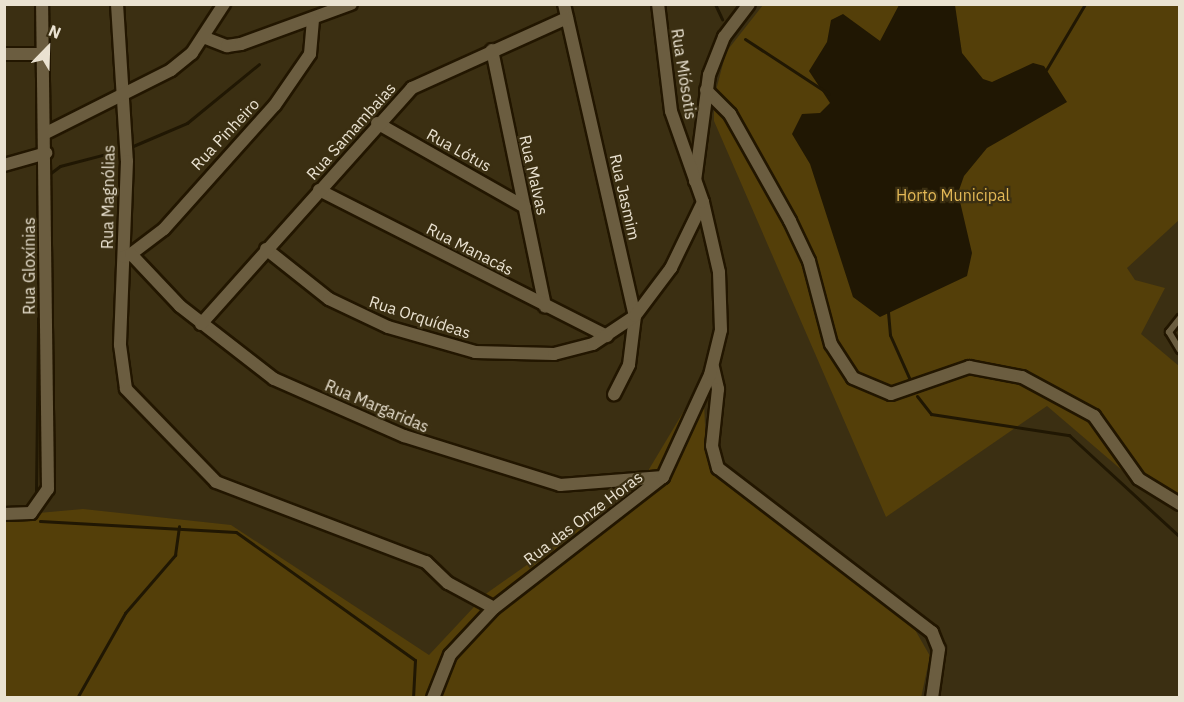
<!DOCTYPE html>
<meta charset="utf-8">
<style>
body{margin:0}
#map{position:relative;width:1184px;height:702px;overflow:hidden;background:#3b2f12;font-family:"IBM Plex Sans",sans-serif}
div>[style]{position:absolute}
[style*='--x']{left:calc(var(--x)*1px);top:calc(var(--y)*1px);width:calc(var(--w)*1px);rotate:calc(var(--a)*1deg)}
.green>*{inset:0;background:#543f09}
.water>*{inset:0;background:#201703}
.stream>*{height:3px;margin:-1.5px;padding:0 1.5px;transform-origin:1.5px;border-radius:1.5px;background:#201703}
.roads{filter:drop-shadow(2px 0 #221600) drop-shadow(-2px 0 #221600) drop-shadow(0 2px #221600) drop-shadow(0 -2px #221600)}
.lane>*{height:6px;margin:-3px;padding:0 3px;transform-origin:3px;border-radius:3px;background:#6b5d40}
.street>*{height:12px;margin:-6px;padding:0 6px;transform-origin:6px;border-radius:6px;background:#6b5d40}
span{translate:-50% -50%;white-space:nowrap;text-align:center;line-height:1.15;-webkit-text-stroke:4.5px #3b2f12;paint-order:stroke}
.street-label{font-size:16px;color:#eae2d1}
.park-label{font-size:16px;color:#e3b856}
.frame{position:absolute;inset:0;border:6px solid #eae2d1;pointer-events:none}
.north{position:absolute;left:18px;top:18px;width:60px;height:60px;-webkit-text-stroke:4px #3b2f12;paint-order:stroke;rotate:23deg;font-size:16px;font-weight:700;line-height:24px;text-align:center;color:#eae2d1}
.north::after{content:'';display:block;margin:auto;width:21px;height:27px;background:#eae2d1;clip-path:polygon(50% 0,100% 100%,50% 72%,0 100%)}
</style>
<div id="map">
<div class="green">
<i style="clip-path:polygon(763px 5px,1179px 5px,1179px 220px,1127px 268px,1135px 280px,1165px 288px,1141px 334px,1179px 366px,1179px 509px,1137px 483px,1047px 406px,886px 517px,714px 121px,714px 98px,726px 52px)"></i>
<i style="clip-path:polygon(703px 379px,706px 448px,716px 477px,914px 628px,930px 656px,921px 698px,5px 698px,5px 516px,83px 509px,231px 525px,429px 655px,487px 593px,639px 486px)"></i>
</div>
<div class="water">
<i style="clip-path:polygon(899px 5px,955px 5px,962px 53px,983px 79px,992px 82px,1033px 63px,1044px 66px,1067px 102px,987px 148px,964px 176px,958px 193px,972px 253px,967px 276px,880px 317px,853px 297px,810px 164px,792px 134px,802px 114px,820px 113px,830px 103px,809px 71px,827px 42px,831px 20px,843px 14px,880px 41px)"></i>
</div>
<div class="stream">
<i style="--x:715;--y:4;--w:17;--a:65"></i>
<i style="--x:745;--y:39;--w:100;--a:33.2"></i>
<i style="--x:1046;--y:70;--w:77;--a:-59.4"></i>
<i style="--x:133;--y:146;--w:59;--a:-23.1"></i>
<i style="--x:187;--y:123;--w:93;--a:-39.3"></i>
<i style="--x:48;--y:175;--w:15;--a:-37"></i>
<i style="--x:60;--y:166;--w:52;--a:-14.6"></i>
<i style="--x:38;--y:310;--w:25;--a:-85"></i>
<i style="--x:888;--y:312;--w:23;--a:85"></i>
<i style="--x:890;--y:335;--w:51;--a:65.9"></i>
<i style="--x:917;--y:396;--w:23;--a:52"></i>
<i style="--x:931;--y:414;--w:140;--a:8.7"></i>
<i style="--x:1069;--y:435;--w:151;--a:42.6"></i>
<i style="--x:36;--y:492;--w:174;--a:-89.3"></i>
<i style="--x:40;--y:521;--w:196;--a:3.2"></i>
<i style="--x:236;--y:532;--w:220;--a:35.6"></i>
<i style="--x:415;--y:660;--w:38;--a:93"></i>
<i style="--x:77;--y:698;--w:98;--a:-60.5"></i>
<i style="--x:125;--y:613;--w:77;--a:-49.2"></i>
<i style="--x:175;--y:555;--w:29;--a:-82"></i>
</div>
<div class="roads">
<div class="lane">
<i style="--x:1180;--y:318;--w:18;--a:128"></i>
<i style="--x:1169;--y:332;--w:21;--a:59"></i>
</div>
<div class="street">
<i style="--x:117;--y:4;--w:157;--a:86.4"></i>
<i style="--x:127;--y:161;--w:184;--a:92.2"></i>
<i style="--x:120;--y:345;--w:44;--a:82.2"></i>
<i style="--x:126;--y:389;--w:129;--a:45.9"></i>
<i style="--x:216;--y:482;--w:225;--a:20.9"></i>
<i style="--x:426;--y:562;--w:30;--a:44"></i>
<i style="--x:448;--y:583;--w:52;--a:28.5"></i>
<i style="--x:564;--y:4;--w:320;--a:77.2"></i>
<i style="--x:635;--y:316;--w:49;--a:97"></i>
<i style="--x:629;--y:365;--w:33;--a:117"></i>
<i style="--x:203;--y:37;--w:26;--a:21"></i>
<i style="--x:227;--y:46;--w:14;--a:-8"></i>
<i style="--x:241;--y:44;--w:117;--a:-20"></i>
<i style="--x:492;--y:50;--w:262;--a:78.3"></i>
<i style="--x:4;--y:54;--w:39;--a:0"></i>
<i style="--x:706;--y:90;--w:34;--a:45"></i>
<i style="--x:730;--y:114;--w:123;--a:60.7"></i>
<i style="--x:790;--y:221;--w:44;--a:64.6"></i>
<i style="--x:809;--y:261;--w:86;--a:75.2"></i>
<i style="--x:831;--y:344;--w:40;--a:57.1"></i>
<i style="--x:853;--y:378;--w:41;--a:22.8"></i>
<i style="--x:891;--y:394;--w:83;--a:-19.1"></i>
<i style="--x:969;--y:367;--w:54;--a:10.7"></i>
<i style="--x:1022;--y:377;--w:82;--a:28.4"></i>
<i style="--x:1094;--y:416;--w:77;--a:54.5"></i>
<i style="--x:1139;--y:479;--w:48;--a:31.4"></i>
<i style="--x:377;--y:123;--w:170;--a:29.6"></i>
<i style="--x:46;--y:133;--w:140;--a:-26.7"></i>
<i style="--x:171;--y:70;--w:27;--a:-39"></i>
<i style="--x:192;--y:53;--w:59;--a:-56.9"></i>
<i style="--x:4;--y:165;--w:44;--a:-15.9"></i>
<i style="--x:695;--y:181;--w:107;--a:-82.5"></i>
<i style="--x:709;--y:75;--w:41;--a:-68.5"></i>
<i style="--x:724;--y:37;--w:41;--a:-52.9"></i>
<i style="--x:319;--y:190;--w:323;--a:26.9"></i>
<i style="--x:266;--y:249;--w:80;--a:38.4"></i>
<i style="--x:329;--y:299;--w:65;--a:25.4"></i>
<i style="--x:388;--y:327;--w:91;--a:16"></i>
<i style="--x:475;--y:352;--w:79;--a:1.5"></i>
<i style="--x:554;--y:354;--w:40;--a:-14.4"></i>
<i style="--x:593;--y:344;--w:50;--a:-33.7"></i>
<i style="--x:635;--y:316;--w:60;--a:-53.1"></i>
<i style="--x:671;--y:268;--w:73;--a:-64.1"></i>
<i style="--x:131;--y:254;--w:41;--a:-37.1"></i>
<i style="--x:164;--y:229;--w:166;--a:-48.2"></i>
<i style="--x:275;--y:105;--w:62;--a:-55.5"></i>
<i style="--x:310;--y:54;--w:34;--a:-85"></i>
<i style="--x:124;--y:257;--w:8;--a:-23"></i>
<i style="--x:131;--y:254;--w:71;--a:46.7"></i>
<i style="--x:180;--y:306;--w:119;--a:37.8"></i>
<i style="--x:274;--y:379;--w:142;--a:23.7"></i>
<i style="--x:404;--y:436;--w:164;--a:17.4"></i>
<i style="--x:560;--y:485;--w:103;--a:-4.4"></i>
<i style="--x:201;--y:324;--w:317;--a:-48.2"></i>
<i style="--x:412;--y:88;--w:170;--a:-24.3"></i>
<i style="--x:713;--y:367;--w:23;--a:77"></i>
<i style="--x:718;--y:389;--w:57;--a:96"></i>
<i style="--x:712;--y:446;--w:23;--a:75"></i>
<i style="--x:718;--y:468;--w:270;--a:37.5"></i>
<i style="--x:932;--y:632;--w:18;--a:68"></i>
<i style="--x:939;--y:649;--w:49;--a:98.1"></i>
<i style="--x:4;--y:514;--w:27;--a:-2"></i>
<i style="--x:31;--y:513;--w:29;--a:-55"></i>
<i style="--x:48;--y:489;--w:485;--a:-90.7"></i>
<i style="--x:433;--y:698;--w:46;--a:-68.4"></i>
<i style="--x:450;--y:655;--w:64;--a:-46.9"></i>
<i style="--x:494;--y:608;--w:214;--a:-37.8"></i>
<i style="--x:663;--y:477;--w:112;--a:-65.3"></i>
<i style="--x:710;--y:375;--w:46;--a:-76.3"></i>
<i style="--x:721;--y:330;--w:58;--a:-92"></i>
<i style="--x:719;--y:272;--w:72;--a:-102.9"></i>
<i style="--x:703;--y:202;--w:96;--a:-109.4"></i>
<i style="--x:671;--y:111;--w:108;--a:-96.9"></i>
</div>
</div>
<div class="street-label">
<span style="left:684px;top:74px;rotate:81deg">Rua Miósotis</span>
<span style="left:351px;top:131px;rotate:-48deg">Rua Samambaias</span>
<span style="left:225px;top:134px;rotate:-47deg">Rua Pinheiro</span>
<span style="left:459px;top:150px;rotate:29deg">Rua Lótus</span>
<span style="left:534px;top:175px;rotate:77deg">Rua Malvas</span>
<span style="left:108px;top:197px;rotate:-89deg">Rua Magnólias</span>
<span style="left:625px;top:197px;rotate:77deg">Rua Jasmim</span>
<span style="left:470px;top:249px;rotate:27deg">Rua Manacás</span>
<span style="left:29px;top:266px;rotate:-90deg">Rua Gloxínias</span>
<span style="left:420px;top:317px;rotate:18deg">Rua Orquídeas</span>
<span style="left:377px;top:406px;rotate:23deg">Rua Margaridas</span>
<span style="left:583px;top:518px;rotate:-37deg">Rua das Onze Horas</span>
</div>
<div class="park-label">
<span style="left:953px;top:195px">Horto Municipal</span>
</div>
<div class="frame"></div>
<div class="north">N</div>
</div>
